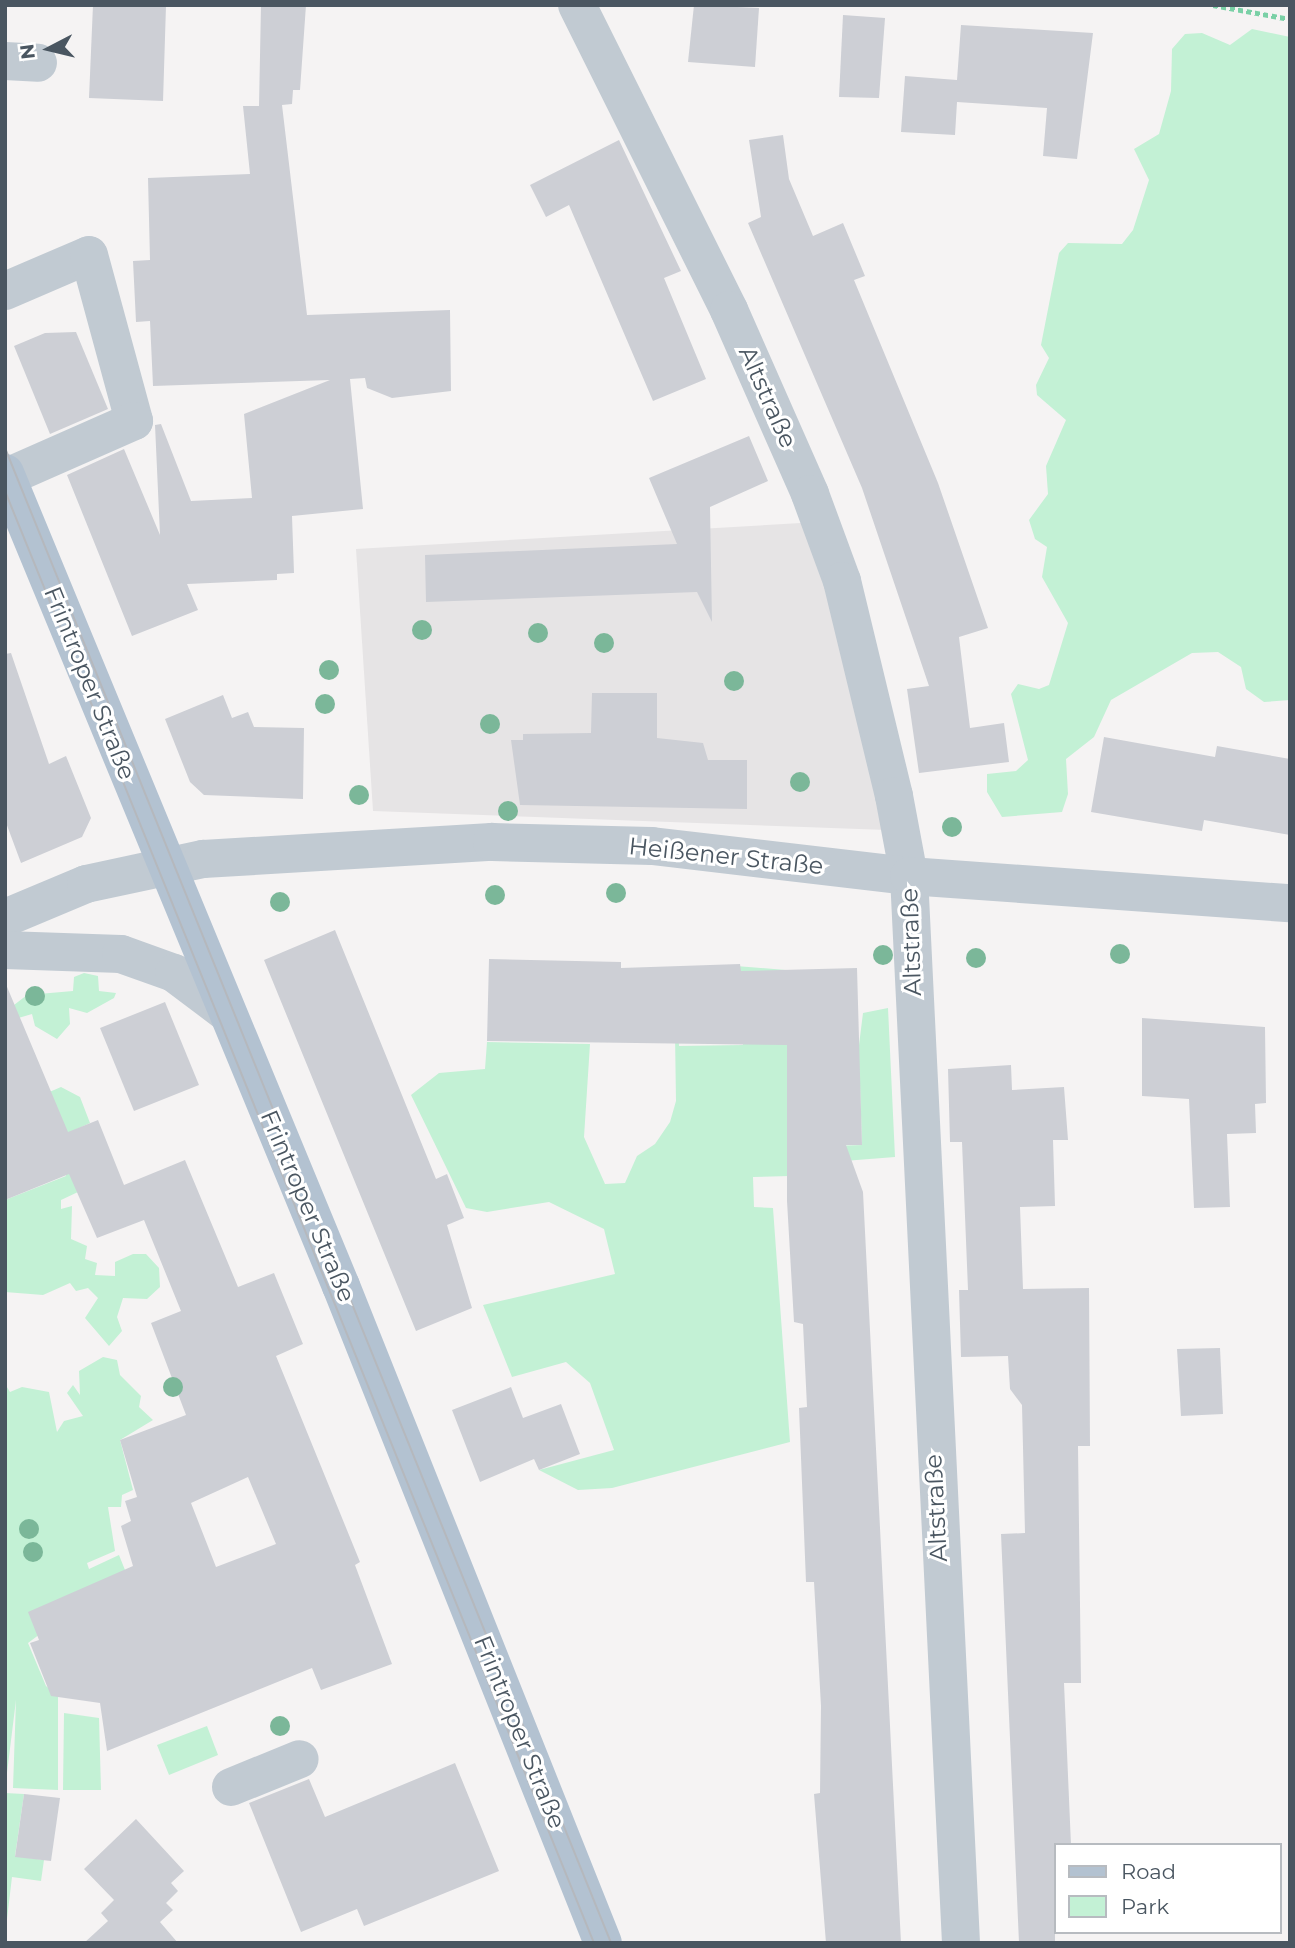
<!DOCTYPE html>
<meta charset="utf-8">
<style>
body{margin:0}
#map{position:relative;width:1295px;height:1948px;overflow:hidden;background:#f5f3f3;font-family:Montserrat,sans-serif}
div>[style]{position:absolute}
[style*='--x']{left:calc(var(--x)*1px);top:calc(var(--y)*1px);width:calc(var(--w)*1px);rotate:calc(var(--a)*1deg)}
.education>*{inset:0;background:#e6e4e5}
.green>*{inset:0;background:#c3f1d5}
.building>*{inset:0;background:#cdcfd5}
.path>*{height:4.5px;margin-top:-2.25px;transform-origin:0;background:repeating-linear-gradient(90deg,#7ad0a6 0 5px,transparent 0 8.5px)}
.minor>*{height:38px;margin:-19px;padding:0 19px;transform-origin:19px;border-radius:19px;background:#c1cad2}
.major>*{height:38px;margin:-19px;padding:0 19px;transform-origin:19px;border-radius:19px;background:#b3c2d1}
.tram>*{height:2px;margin:-1px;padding:0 1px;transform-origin:1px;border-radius:1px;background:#b5b8bd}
.trees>*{width:20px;height:20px;margin:-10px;border-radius:50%;background:#7bb799}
span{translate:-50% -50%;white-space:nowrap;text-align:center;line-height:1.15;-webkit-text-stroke:6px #fff;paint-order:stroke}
.street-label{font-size:24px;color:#4a5661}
.frame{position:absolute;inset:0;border:7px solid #4a5661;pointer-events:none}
.legend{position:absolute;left:1054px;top:1843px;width:228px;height:91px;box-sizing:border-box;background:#fff;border:2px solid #b7bbc0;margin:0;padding:9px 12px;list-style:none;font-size:21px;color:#4a5661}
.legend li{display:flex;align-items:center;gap:14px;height:35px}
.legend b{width:35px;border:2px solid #b7bbc0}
.north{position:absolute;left:14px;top:14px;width:70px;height:70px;-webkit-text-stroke:5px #fff;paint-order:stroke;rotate:263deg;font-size:19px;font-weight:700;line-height:28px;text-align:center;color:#4a5661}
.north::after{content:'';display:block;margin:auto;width:24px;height:32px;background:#4a5661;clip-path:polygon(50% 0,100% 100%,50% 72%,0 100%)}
</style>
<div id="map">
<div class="education">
<i style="clip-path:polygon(818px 522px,887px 830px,373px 811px,356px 549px)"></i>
</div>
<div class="green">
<i style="clip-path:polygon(1252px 29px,1290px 37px,1290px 700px,1264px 702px,1246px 689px,1241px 667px,1218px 652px,1192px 653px,1111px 700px,1094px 737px,1066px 759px,1068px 794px,1062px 812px,1002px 817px,987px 792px,987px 774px,1016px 771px,1028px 760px,1011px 694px,1018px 684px,1039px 689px,1049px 685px,1068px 623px,1042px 577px,1047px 547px,1035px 539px,1029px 520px,1048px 494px,1046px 466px,1066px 420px,1037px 395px,1036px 385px,1049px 358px,1041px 345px,1059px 253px,1068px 243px,1122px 244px,1133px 230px,1149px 180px,1134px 149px,1159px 134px,1171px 91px,1172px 49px,1185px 34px,1202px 33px,1230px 45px)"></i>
<i style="clip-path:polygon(674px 966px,679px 1046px,743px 1045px,736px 966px,786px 970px,787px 1046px,859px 1045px,863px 1013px,888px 1008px,895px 1157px,806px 1164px,803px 1147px,862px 1145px,860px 1085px,790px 1088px,790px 1176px,753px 1177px,754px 1207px,773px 1208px,790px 1442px,612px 1488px,578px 1490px,539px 1470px,614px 1450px,590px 1383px,566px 1362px,512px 1377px,483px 1305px,615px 1274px,604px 1229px,549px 1202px,487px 1212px,466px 1208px,411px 1095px,439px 1073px,485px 1069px,487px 1042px,590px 1044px,584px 1137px,605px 1184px,625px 1183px,637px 1156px,655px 1144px,670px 1122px,676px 1101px)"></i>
<i style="clip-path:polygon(84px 973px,98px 976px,99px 991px,116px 993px,114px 998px,87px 1013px,69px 1008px,70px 1024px,57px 1039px,35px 1026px,32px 1014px,15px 1019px,14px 1005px,27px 995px,73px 991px,74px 977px)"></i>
<i style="clip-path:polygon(61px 1087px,80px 1097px,90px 1123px,66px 1134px,78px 1192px,61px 1200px,61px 1209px,72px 1206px,71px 1239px,87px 1246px,85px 1259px,97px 1263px,95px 1275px,115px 1276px,115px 1262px,133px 1254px,146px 1254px,159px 1268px,160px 1287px,147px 1299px,123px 1298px,117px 1317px,122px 1331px,109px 1346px,85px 1318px,98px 1298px,88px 1288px,76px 1291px,70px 1283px,43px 1295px,5px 1292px,5px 1200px,66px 1176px,47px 1093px)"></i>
<i style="clip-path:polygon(103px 1357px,117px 1360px,120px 1375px,141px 1396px,139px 1407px,153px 1420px,120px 1440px,133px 1490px,122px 1495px,121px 1507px,108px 1507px,115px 1551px,87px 1563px,89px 1569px,119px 1555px,125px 1570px,28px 1643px,46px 1686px,58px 1696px,58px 1790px,13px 1788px,16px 1700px,5px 1789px,5px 1384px,10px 1392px,22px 1387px,49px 1392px,57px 1432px,64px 1421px,83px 1416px,67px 1393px,73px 1385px,80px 1395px,79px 1371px)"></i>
<i style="clip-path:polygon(64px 1713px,99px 1718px,101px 1790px,63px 1790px)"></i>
<i style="clip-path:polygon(207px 1726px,218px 1755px,169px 1775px,157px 1745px)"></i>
<i style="clip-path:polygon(5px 1793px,24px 1794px,15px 1856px,44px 1860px,41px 1881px,12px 1877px,5px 1936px)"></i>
</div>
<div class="building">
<i style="clip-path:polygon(93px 5px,166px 5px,163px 101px,89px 98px)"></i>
<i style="clip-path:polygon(261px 5px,306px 5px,300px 90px,293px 90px,292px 104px,282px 105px,307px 315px,450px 310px,451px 391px,392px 398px,367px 388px,365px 378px,350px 379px,363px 509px,292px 516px,294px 573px,277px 574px,277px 580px,187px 584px,198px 610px,132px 636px,67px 475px,124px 449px,160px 535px,155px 425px,161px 424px,191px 501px,252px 498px,244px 414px,330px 380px,153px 386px,150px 321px,136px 322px,133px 261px,150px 260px,148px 178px,250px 174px,243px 106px,259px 106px)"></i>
<i style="clip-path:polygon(694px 5px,759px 8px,755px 67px,688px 62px)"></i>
<i style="clip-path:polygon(843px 15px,885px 18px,879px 98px,839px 97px)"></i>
<i style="clip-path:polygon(961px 25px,1093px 33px,1077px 159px,1043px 156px,1047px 108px,957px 102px,955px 135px,901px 132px,905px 76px,957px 80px)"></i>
<i style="clip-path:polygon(783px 135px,789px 179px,813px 236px,843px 223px,865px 276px,854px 280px,938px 483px,988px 628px,959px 637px,970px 728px,1004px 723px,1009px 762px,919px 773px,907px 689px,929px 686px,862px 488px,748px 223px,761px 217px,749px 140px)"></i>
<i style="clip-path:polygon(619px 140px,681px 271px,664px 278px,706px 379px,653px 401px,569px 205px,546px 217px,530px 185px)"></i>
<i style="clip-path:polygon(76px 332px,108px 409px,50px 434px,14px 346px,45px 333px)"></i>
<i style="clip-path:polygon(749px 436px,768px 481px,710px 507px,712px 622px,697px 592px,426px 602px,425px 555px,677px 544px,649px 478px)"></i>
<i style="clip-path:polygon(11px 653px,49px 764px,66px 756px,91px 818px,82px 837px,21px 863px,5px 820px,5px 654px)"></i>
<i style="clip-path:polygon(592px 693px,657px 693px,657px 738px,703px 743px,708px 760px,747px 760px,747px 809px,520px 805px,511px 740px,523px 740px,523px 734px,591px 733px)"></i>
<i style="clip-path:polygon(223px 695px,232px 718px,248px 712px,254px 727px,304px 728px,303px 799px,204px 795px,190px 782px,165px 719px)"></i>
<i style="clip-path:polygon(1104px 737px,1215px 757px,1217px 746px,1290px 759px,1290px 835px,1204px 820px,1202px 831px,1091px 812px)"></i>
<i style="clip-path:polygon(335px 930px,436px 1179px,447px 1174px,464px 1218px,447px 1225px,472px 1308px,416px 1331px,264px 960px)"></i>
<i style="clip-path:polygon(489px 959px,621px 962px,621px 968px,740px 964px,741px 971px,857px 968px,862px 1145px,846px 1145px,863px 1192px,901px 1943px,826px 1943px,814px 1794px,820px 1793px,821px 1706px,814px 1582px,806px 1582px,799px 1408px,807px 1407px,803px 1324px,794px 1322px,787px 1201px,787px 1045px,487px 1041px)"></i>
<i style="clip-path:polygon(evenodd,5px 982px,68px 1132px,98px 1120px,124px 1185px,185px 1160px,238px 1287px,274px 1273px,303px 1344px,276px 1356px,360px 1562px,355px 1565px,392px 1664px,321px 1690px,312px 1668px,107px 1751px,100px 1703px,51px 1696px,30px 1643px,39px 1640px,28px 1612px,133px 1566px,121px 1526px,131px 1521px,125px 1501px,137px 1497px,120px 1440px,186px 1415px,151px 1323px,181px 1311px,144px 1220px,97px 1238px,69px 1174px,5px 1200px,5px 982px,248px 1477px,276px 1544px,216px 1567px,191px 1503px,248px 1477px)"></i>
<i style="clip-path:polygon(165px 1002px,199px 1085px,134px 1111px,100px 1028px)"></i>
<i style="clip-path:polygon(1142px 1018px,1265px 1027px,1266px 1103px,1255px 1104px,1256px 1133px,1227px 1134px,1230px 1207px,1194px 1208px,1189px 1099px,1142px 1096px)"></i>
<i style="clip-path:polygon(1011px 1065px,1012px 1090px,1064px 1087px,1068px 1140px,1053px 1140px,1055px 1206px,1020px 1207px,1023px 1289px,1089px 1288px,1090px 1446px,1078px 1446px,1081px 1683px,1064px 1683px,1071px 1845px,1055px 1845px,1055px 1943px,1019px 1943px,1001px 1534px,1025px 1533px,1022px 1405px,1010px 1389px,1008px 1356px,961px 1357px,959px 1290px,968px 1290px,962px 1142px,950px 1142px,948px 1069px)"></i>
<i style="clip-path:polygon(1220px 1348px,1223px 1414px,1181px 1416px,1177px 1349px)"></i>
<i style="clip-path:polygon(511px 1387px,523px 1418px,561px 1404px,580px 1454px,539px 1470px,534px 1459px,480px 1482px,452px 1410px)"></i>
<i style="clip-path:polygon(455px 1763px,499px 1871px,364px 1926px,357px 1909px,301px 1932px,249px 1803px,309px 1779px,325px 1817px)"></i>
<i style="clip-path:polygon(24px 1794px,60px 1798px,51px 1861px,15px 1857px)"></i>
<i style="clip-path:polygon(136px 1819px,184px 1871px,171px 1883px,178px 1891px,166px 1903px,173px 1910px,160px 1922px,178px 1943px,84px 1943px,108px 1921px,101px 1913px,114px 1900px,84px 1869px)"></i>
</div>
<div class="path">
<i style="--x:1213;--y:5;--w:78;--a:10.3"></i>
</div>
<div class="minor">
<i style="--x:577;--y:5;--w:341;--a:63.5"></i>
<i style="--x:729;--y:310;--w:201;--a:66.2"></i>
<i style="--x:810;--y:494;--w:93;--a:69.8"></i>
<i style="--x:842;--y:581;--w:221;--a:76.4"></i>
<i style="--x:894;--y:796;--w:81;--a:79.4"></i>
<i style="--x:909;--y:876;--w:1068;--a:87.21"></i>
<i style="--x:5;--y:61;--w:33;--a:3"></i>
<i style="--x:5;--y:291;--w:91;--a:-23.2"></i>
<i style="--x:89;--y:255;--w:172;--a:74.8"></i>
<i style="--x:134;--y:421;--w:139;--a:156.2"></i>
<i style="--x:5;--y:918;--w:88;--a:-22.8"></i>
<i style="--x:86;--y:884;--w:120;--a:-12.1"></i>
<i style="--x:203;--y:859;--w:289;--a:-3.4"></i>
<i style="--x:492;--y:842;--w:160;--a:1.4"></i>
<i style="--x:652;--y:846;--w:259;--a:6.7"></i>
<i style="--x:909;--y:876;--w:382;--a:4.1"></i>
<i style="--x:5;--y:950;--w:116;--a:2"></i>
<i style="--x:121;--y:954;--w:56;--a:19.7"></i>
<i style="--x:174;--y:973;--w:66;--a:37"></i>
<i style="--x:231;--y:1787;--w:74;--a:-22.1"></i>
</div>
<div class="major">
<i style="--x:5;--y:473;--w:880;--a:67.55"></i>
<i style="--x:341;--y:1286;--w:707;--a:68.26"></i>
</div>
<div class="tram">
<i style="--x:5;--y:448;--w:1613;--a:67.93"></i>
<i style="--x:5;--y:491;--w:1567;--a:67.92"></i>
</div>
<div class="trees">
<i style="left:422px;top:630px"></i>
<i style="left:538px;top:633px"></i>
<i style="left:604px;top:643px"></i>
<i style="left:329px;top:670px"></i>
<i style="left:734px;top:681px"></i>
<i style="left:325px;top:704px"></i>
<i style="left:490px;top:724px"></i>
<i style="left:800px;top:782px"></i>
<i style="left:359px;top:795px"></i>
<i style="left:508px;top:811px"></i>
<i style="left:952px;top:827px"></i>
<i style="left:616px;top:893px"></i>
<i style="left:495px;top:895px"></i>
<i style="left:280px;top:902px"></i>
<i style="left:1120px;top:954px"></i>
<i style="left:883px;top:955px"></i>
<i style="left:976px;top:958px"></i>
<i style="left:35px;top:996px"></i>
<i style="left:173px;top:1387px"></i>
<i style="left:29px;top:1529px"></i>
<i style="left:33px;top:1552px"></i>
<i style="left:280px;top:1726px"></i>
</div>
<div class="street-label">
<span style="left:768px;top:397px;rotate:66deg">Altstraße</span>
<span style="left:90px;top:683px;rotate:68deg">Frintroper Straße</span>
<span style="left:726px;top:856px;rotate:6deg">Heißener Straße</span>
<span style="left:911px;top:942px;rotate:-92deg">Altstraße</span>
<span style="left:308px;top:1206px;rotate:67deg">Frintroper Straße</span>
<span style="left:936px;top:1508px;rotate:-93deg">Altstraße</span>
<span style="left:520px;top:1732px;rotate:68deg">Frintroper Straße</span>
</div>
<div class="frame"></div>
<ul class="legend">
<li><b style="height:9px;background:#b3c2d1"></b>Road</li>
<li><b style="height:19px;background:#c3f1d5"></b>Park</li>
</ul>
<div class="north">N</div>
</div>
